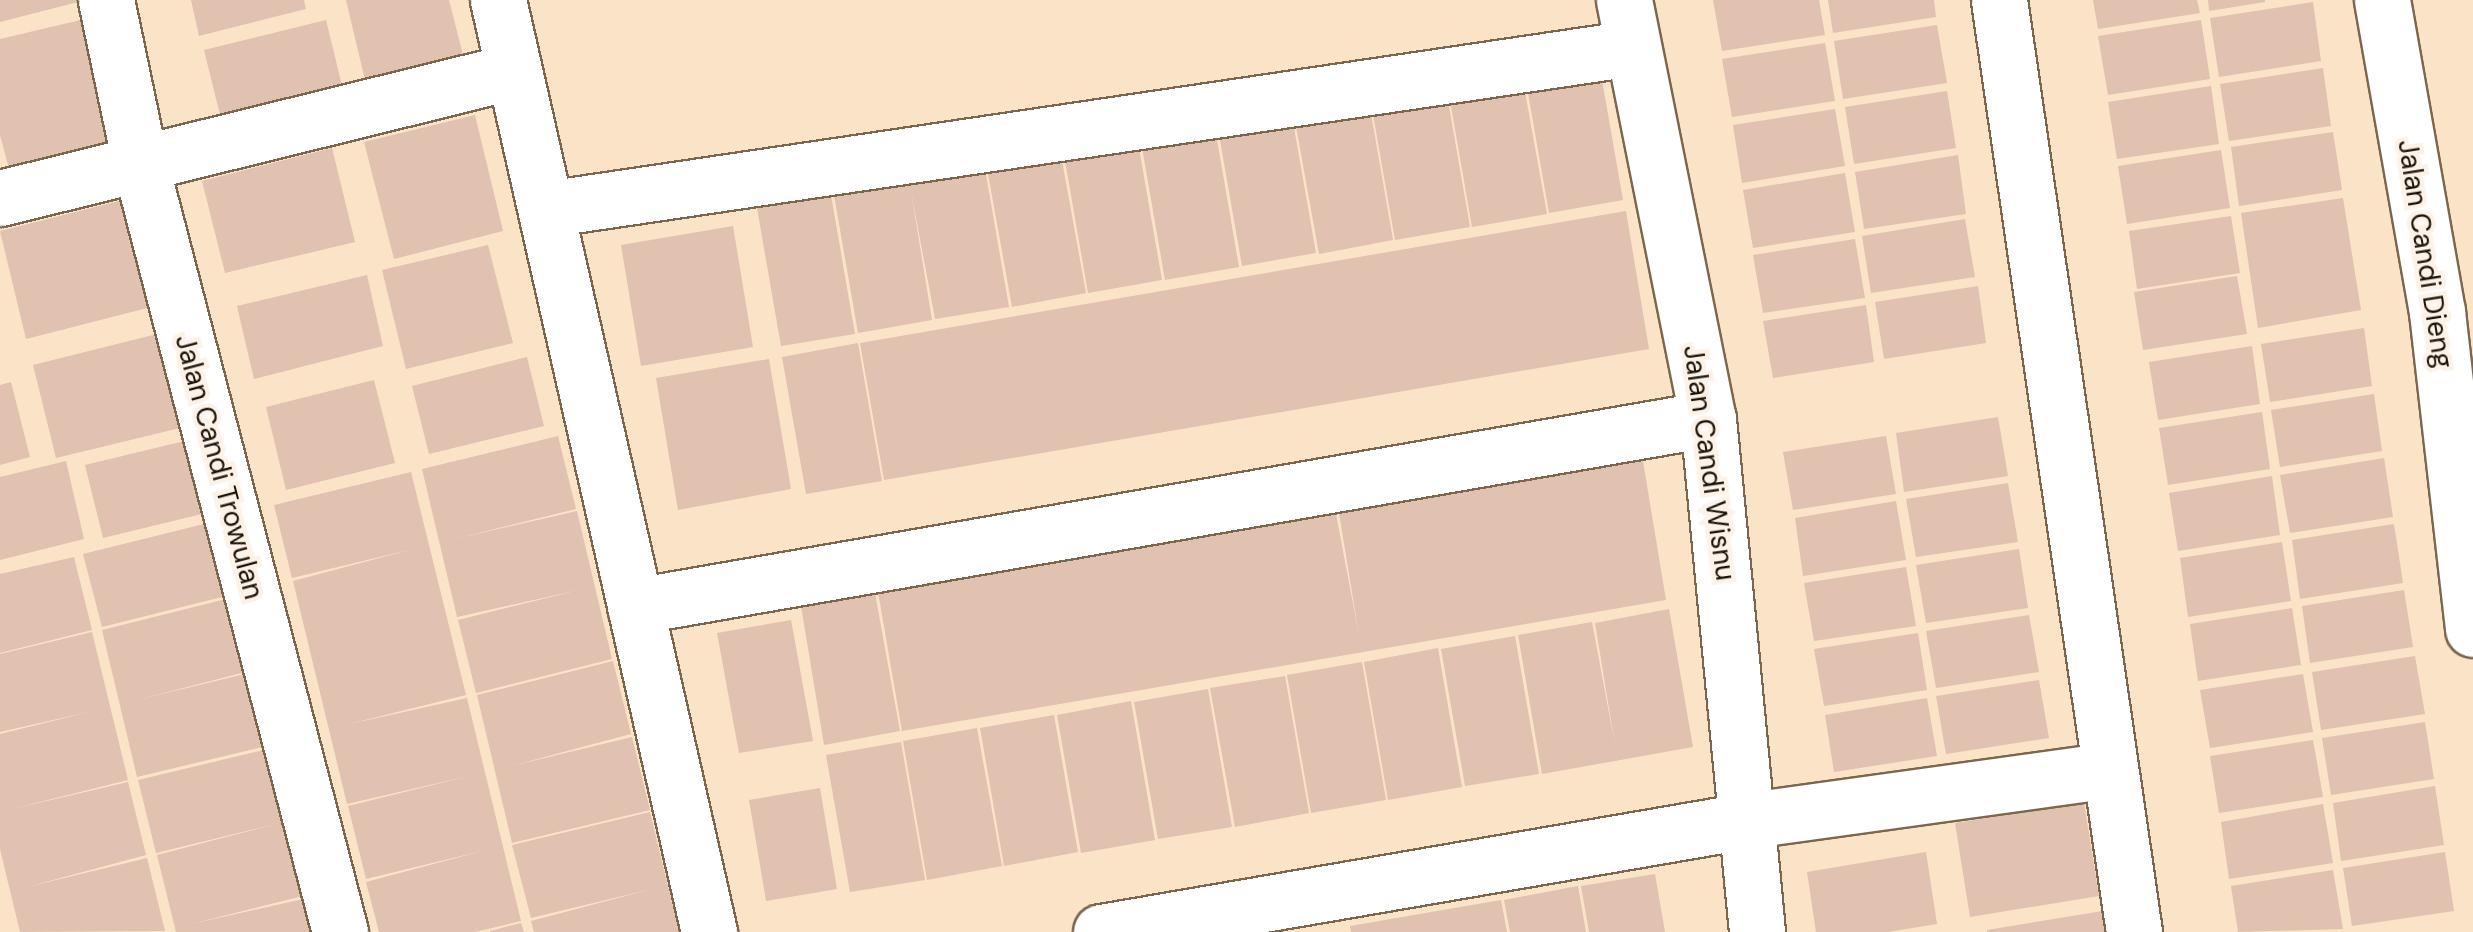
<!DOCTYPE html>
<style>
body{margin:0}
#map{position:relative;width:2473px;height:932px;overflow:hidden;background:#fae3c7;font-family:"DM Sans",sans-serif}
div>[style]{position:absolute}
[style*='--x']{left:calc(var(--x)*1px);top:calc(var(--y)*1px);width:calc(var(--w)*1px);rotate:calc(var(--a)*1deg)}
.building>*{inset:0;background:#e1c1af}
.roads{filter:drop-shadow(2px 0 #7b674f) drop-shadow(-2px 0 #7b674f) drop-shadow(0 2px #7b674f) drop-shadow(0 -2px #7b674f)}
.street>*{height:55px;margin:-27.5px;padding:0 27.5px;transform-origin:27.5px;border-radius:27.5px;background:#fff}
span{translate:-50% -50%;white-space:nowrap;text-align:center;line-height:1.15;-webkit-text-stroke:9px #fcf2e7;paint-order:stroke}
.street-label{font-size:28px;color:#1b1309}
</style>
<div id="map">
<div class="building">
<i style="clip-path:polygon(0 0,81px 0,82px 1px,0 22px)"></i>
<i style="clip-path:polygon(191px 0,304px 0,306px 9px,199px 36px)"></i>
<i style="clip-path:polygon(346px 0,449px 0,463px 55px,365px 80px)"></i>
<i style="clip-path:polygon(1713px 0,1819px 0,1825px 35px,1722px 51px)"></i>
<i style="clip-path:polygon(1828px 0,1934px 0,1936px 17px,1833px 33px)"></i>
<i style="clip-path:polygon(2093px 0,2197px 0,2200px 13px,2098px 29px)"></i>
<i style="clip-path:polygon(2208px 0,2265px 0,2265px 2px,2209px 11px)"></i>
<i style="clip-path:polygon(2313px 2px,2321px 61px,2219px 77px,2210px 18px)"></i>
<i style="clip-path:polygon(85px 19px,115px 143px,9px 169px,0 135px,0 39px)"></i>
<i style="clip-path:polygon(326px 20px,344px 94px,222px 123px,204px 50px)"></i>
<i style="clip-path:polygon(2201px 20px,2210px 79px,2108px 95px,2098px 36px)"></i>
<i style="clip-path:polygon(1937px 25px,1947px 83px,1843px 99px,1834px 41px)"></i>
<i style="clip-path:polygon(1825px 43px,1835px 101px,1732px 117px,1722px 59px)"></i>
<i style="clip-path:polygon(1599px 63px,1623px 200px,1549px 213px,1525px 76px)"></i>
<i style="clip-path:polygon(2323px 68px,2331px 126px,2229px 141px,2220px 84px)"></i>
<i style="clip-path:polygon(1522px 75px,1547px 214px,1472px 227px,1448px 89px)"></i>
<i style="clip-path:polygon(2211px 86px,2219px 144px,2117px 159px,2108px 102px)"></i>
<i style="clip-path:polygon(1446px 89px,1470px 227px,1395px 240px,1371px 103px)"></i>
<i style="clip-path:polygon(1947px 91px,1956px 148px,1854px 164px,1845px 107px)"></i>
<i style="clip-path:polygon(1369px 102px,1393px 240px,1319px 254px,1294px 115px)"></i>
<i style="clip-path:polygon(1835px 109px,1845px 166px,1742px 183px,1733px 125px)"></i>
<i style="clip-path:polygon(475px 115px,503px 231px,394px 259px,364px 142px)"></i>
<i style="clip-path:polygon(1292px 116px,1316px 253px,1242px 266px,1218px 129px)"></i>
<i style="clip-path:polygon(1215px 128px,1239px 267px,1165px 280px,1141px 142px)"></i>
<i style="clip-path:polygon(2333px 132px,2342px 190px,2239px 206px,2231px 147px)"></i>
<i style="clip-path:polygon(1138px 142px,1162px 280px,1088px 293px,1064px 155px)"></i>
<i style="clip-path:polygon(332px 148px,355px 242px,225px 273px,202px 181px)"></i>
<i style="clip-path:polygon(2221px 150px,2230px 208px,2127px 224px,2118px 166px)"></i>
<i style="clip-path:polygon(1061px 155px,1086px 293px,1012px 307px,987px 168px)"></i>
<i style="clip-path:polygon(1958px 155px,1966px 214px,1864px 229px,1855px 172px)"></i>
<i style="clip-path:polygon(985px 169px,1009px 307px,935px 319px,911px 191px,932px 320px,858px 333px,834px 195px)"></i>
<i style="clip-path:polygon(1845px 173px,1855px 232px,1753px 248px,1743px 190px)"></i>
<i style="clip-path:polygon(831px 195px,855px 334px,781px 346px,757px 208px)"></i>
<i style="clip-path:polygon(131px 198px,159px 305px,26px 339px,0 231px)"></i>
<i style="clip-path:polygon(2343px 198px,2361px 310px,2258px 328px,2241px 213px)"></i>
<i style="clip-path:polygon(1626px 211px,1649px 349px,884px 480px,860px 343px)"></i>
<i style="clip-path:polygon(2231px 216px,2240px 273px,2137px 289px,2129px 231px)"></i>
<i style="clip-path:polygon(1965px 219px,1975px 277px,1871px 293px,1862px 236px)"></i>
<i style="clip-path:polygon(733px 226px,753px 347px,641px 366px,621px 245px)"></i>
<i style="clip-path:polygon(1855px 239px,1865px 298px,1763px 313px,1753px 255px)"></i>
<i style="clip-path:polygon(488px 245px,513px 343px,406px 369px,382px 270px)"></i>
<i style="clip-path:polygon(367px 275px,383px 346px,254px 379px,237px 306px)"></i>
<i style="clip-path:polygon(2237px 276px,2247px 334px,2143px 350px,2134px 292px)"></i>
<i style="clip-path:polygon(1978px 286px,1986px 343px,1884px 359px,1875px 302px)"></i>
<i style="clip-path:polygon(1866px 305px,1874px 362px,1773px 378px,1763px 321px)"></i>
<i style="clip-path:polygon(2364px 328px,2372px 386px,2270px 402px,2261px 344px)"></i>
<i style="clip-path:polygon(157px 334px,180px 428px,56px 458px,33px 365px)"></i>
<i style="clip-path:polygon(858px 343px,882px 481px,806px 494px,782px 357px)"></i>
<i style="clip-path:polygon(2252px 346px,2260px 404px,2158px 420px,2149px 362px)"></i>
<i style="clip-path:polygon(527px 357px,544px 426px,429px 454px,412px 386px)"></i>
<i style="clip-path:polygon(769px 359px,791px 489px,678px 510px,656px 378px)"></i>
<i style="clip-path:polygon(374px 380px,395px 463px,286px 490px,266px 407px)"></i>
<i style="clip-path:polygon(11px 382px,30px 457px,0 465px,0 385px)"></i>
<i style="clip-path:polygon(2374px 394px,2382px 451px,2280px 467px,2271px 410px)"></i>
<i style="clip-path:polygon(2262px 412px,2270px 469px,2168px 485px,2159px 428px)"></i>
<i style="clip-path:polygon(1998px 417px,2008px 476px,1904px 492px,1896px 433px)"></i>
<i style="clip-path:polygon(558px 436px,576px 509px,454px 539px,577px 511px,612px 659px,476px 693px,458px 620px,579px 590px,457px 617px,422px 469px)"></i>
<i style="clip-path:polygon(1886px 436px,1896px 494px,1793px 510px,1783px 452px)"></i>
<i style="clip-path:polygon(197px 438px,214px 511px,103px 538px,85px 465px)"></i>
<i style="clip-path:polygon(2384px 458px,2393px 517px,2290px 533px,2280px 475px)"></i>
<i style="clip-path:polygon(66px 461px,84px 539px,0 560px,0 477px)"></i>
<i style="clip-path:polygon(1643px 461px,1666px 600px,902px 731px,878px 592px,1336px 514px,1359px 635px,1339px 513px)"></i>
<i style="clip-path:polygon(411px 472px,466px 695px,345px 725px,467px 698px,521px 921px,475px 932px,379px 932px,366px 882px,486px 850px,366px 879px,348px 806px,469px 776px,347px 804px,293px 581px,413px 549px,292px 578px,274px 505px)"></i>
<i style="clip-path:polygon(2272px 476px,2280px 535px,2178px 551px,2169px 493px)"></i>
<i style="clip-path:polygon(2008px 483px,2018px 542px,1916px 557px,1906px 499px)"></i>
<i style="clip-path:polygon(1896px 501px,1906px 560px,1803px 576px,1795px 518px)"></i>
<i style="clip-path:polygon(220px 520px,238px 593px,102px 627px,83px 554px)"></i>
<i style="clip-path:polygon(2394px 524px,2403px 583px,2300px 599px,2292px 540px)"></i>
<i style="clip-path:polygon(2282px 542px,2291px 601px,2188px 617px,2180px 558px)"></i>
<i style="clip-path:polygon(2019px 549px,2028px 608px,1926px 623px,1916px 565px)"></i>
<i style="clip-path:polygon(74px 557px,92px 630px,0 653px,0 574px)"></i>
<i style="clip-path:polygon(1906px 567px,1916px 626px,1814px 641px,1804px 583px)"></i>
<i style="clip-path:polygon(2404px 590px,2413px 647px,2310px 663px,2302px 606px)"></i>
<i style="clip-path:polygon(875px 593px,900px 731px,824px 745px,801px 606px)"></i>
<i style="clip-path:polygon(238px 596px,257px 669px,137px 700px,257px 671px,275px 744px,137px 777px,102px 630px)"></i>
<i style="clip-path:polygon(2292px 608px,2301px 665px,2198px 681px,2190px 624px)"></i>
<i style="clip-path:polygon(1669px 609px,1693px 747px,1542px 774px,1518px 635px,1592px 622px,1615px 745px,1595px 623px)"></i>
<i style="clip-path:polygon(2029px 615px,2039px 672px,1936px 688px,1926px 631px)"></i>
<i style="clip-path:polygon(791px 620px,813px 741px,739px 753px,717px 633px)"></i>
<i style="clip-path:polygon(92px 632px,128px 780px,8px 810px,128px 782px,146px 855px,27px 887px,147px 858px,165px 931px,20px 932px,0 849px,0 734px,93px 711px,0 732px,0 654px)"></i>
<i style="clip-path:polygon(1918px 633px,1927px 690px,1824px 706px,1814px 649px)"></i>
<i style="clip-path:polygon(1515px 636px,1539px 774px,1465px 786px,1441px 649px)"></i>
<i style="clip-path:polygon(1438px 648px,1462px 787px,1388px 800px,1364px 662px)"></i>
<i style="clip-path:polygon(2415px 656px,2425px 714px,2321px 730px,2312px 672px)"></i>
<i style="clip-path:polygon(613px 661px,631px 734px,511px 766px,632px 737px,650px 810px,512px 843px,477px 695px)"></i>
<i style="clip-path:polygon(1362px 662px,1386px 800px,1311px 813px,1287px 675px)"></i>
<i style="clip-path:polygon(2303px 674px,2313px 732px,2210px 748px,2200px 690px)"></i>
<i style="clip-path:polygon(1285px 676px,1309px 813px,1235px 827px,1210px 688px)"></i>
<i style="clip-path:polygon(2039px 680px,2049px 738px,1946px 754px,1936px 696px)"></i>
<i style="clip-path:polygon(1208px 689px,1232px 827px,1158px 839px,1134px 702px)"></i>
<i style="clip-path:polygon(1927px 698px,1937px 756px,1834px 772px,1825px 715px)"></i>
<i style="clip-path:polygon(1131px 701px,1155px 840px,1081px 853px,1057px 715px)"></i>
<i style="clip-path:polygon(1054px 715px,1078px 852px,1004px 866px,980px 728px)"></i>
<i style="clip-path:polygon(2425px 722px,2434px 779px,2331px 795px,2322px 738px)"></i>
<i style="clip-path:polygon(977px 728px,1002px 866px,927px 880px,903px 741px)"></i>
<i style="clip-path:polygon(2313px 740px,2323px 797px,2219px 813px,2210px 756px)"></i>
<i style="clip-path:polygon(901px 742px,925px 880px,850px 892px,826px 755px)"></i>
<i style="clip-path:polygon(276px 747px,311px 894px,191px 924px,312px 897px,321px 932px,176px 932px,157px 855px,276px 824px,156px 853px,138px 780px)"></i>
<i style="clip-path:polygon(2435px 786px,2444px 845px,2341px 861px,2333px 803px)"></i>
<i style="clip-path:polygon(820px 788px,837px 889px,766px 901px,749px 800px)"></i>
<i style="clip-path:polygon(2084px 803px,2099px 896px,1970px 917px,1955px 823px)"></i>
<i style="clip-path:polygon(2323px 804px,2333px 863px,2229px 879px,2221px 822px)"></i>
<i style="clip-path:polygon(650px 812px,679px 932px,534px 932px,531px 921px,652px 889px,531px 918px,512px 845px)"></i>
<i style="clip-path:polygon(1926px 852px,1937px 924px,1888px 932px,1816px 932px,1807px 872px)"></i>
<i style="clip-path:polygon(2445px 852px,2454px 911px,2352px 926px,2343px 868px)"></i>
<i style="clip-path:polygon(2333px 870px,2343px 929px,2238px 932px,2231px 886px)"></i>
<i style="clip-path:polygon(1655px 874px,1665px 932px,1589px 932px,1581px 886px)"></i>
<i style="clip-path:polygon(1578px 886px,1586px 932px,1510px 932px,1504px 900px)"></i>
<i style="clip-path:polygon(1501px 900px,1507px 932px,1351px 932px,1350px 926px)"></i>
<i style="clip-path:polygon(2109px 910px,2112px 932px,1987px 932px,1987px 930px)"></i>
<i style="clip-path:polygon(521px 923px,524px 932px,490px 932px,490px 931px)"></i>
</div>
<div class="roads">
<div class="street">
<i style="--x:106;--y:0;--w:167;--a:78.2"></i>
<i style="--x:140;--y:163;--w:795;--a:75.42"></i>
<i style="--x:498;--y:0;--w:956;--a:77.24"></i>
<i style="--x:1624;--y:0;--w:427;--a:78.7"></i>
<i style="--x:1708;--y:419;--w:515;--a:84.54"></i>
<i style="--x:1999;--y:0;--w:942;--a:81.76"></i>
<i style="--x:2382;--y:0;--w:317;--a:80"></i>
<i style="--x:2437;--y:312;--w:319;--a:83.5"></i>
<i style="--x:0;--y:198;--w:529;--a:-13.88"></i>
<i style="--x:546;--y:209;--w:1098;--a:-8.43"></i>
<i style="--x:635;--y:606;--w:1089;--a:-9.89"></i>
<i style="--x:1101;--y:932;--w:659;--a:-9.79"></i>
<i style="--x:1750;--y:820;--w:362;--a:-7.9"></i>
</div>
</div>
<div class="street-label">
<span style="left:2425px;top:254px;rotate:81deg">Jalan Candi Dieng</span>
<span style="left:1709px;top:463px;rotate:82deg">Jalan Candi Wisnu</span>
<span style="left:219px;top:467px;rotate:75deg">Jalan Candi Trowulan</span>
</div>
</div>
